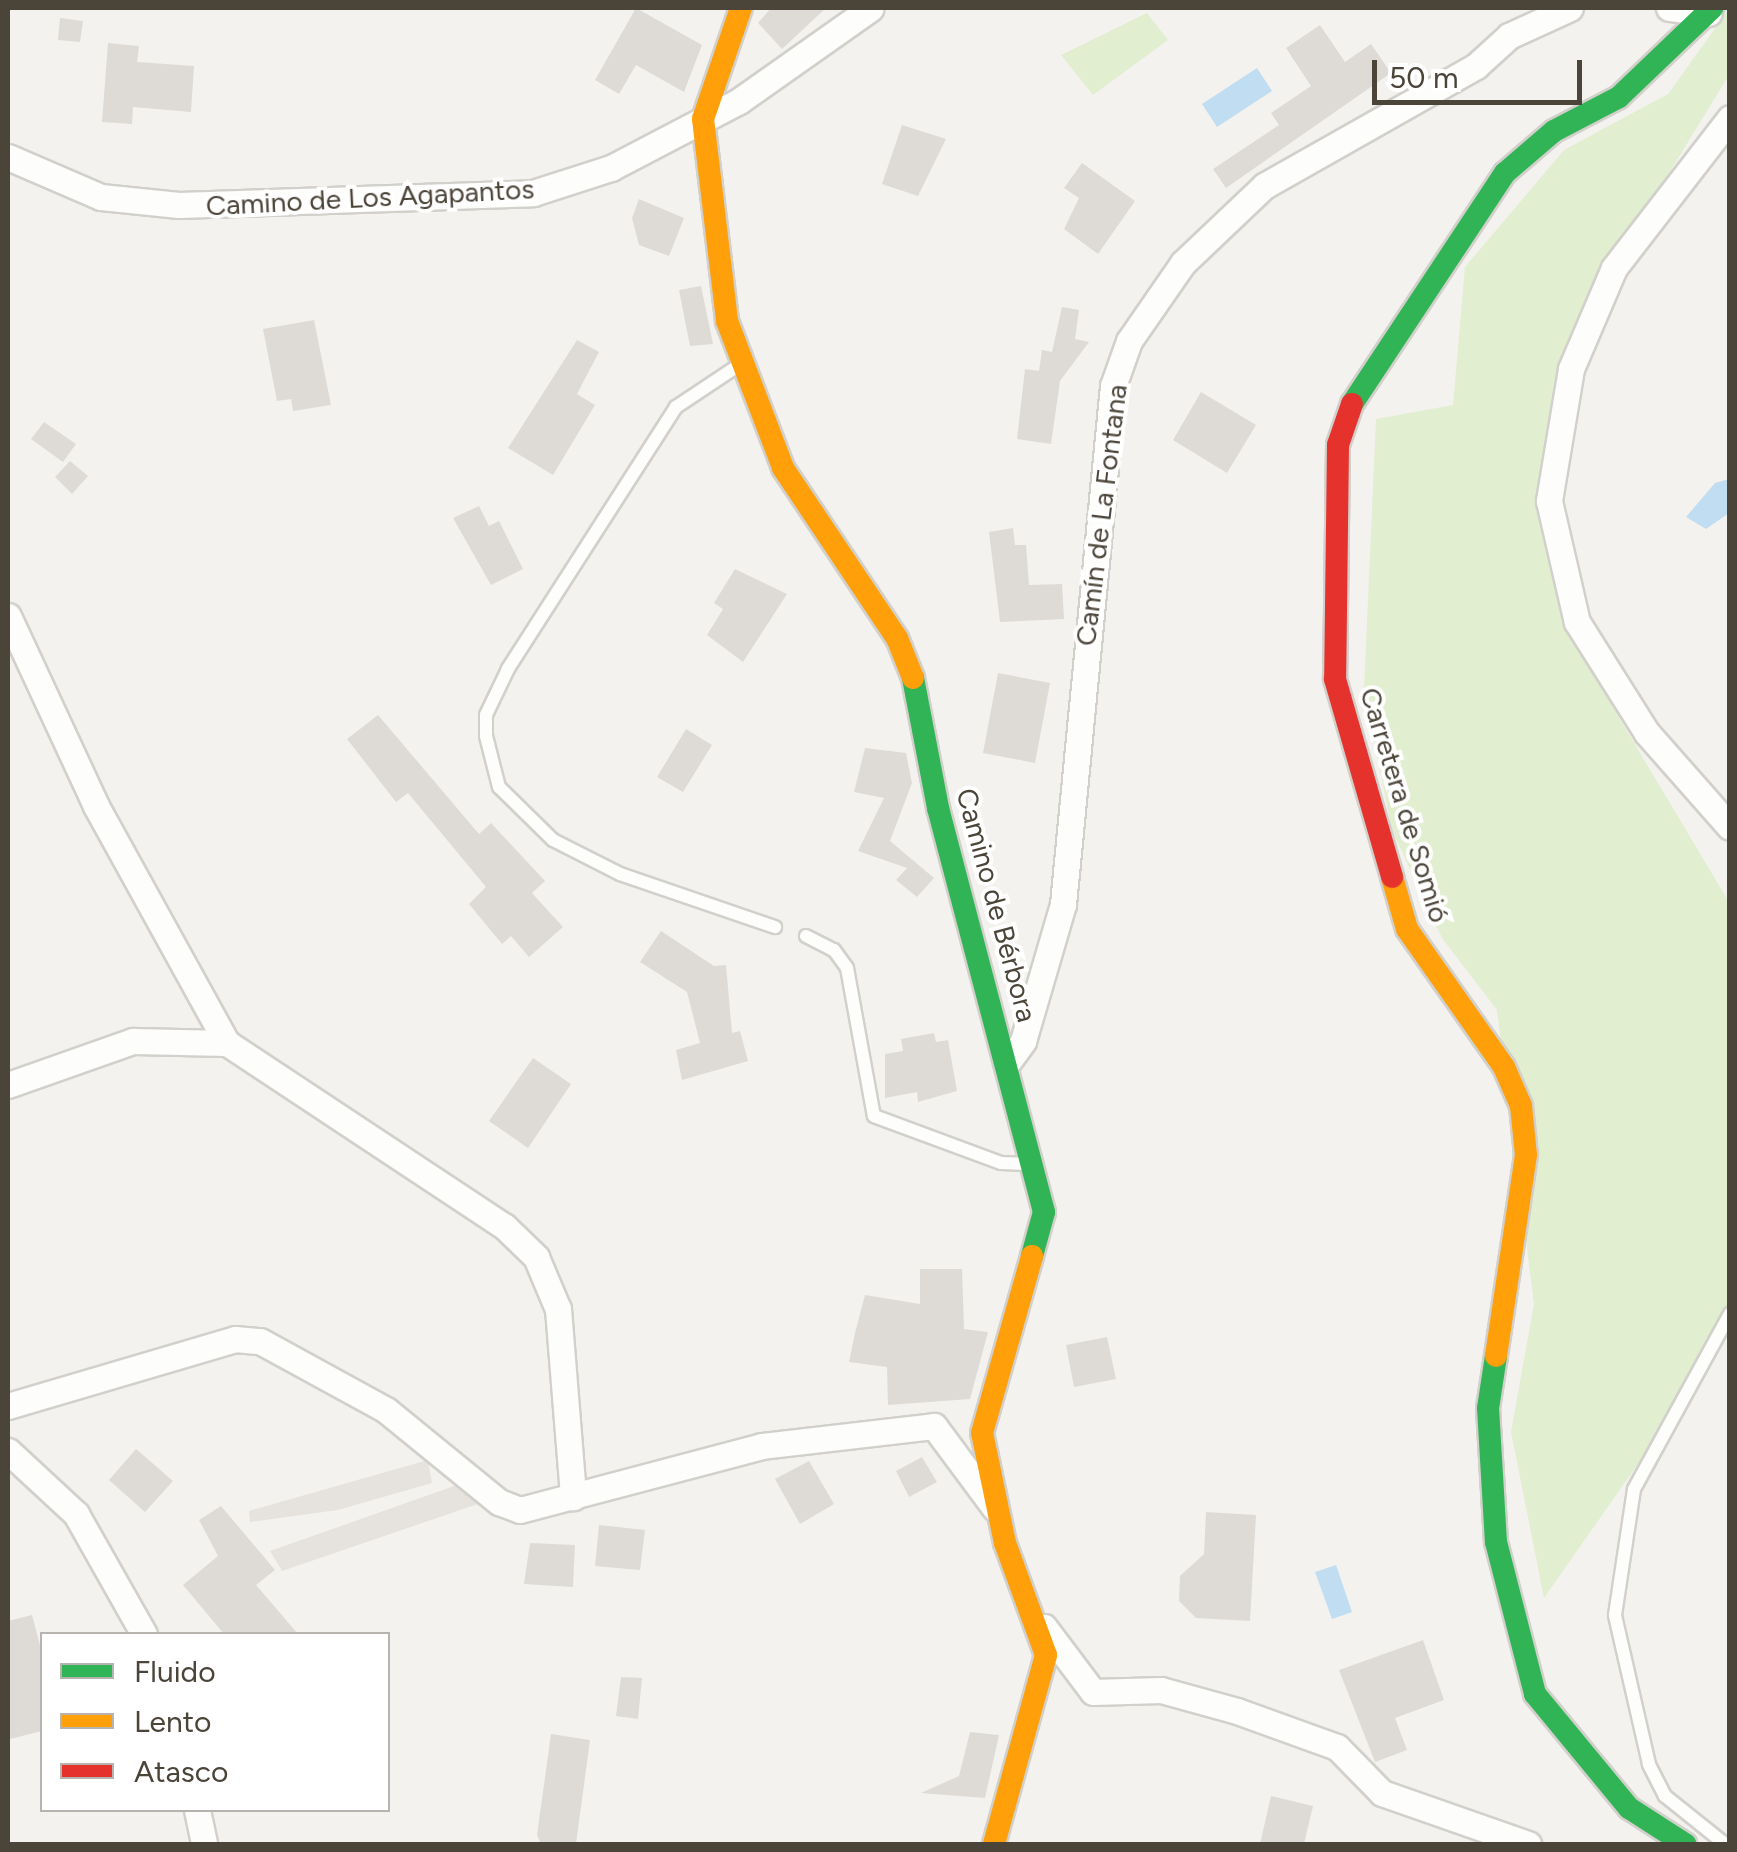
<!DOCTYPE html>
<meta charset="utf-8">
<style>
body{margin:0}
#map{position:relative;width:1737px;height:1852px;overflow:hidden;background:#f4f2ee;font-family:Figtree,sans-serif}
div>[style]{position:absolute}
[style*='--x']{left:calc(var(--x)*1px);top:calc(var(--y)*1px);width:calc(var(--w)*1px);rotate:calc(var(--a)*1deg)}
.green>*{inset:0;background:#e1eecf}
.parking>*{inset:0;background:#e6e3df}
.water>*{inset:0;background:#c0ddf1}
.building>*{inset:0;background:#dedbd6}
.roads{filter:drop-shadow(2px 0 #d2d0cb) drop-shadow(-2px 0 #d2d0cb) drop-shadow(0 2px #d2d0cb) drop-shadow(0 -2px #d2d0cb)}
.lane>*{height:12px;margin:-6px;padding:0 6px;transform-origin:6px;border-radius:6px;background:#fdfdfc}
.street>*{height:25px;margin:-12.5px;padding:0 12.5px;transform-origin:12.5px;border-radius:12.5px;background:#fdfdfc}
.fast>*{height:22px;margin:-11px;padding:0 11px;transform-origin:11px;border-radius:11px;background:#30b455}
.slow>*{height:22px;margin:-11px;padding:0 11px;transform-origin:11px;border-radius:11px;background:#ff9f0a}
.jam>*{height:22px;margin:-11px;padding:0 11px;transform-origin:11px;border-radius:11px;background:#e5322d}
span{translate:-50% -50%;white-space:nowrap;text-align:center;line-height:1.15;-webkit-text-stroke:8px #fff;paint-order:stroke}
.street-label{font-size:28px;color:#4b4439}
.frame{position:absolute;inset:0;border:10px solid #4b4439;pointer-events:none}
.legend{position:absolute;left:40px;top:1632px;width:350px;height:180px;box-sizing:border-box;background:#fff;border:2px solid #b7b4b0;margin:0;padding:12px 18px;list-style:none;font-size:30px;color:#4b4439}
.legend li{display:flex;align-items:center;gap:20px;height:50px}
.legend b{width:50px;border:2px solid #b7b4b0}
.scale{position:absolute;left:1372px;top:60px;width:210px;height:45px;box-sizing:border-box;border:5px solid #4b4439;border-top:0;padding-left:12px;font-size:30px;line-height:35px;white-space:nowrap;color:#4b4439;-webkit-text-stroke:8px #fff;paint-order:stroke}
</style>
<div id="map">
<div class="green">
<i style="clip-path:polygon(1729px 9px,1729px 75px,1570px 335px,1535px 504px,1566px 629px,1729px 902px,1729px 1334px,1544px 1598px,1511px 1432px,1534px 1304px,1497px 1010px,1442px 938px,1392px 830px,1364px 690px,1376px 419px,1453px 405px,1465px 267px,1564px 150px,1668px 94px)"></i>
<i style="clip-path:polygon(1147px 13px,1168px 40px,1093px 95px,1061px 55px)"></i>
</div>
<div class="parking">
<i style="clip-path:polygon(428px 1460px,432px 1483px,338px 1510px,250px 1522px,249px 1511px)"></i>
<i style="clip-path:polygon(457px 1485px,478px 1504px,282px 1571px,270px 1551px)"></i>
</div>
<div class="water">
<i style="clip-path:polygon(1257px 68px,1272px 91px,1217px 127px,1202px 104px)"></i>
<i style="clip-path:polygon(1729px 479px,1729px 513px,1706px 529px,1686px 517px,1715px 483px)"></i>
<i style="clip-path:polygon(1336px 1565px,1352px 1612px,1332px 1619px,1315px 1572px)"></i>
</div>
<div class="building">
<i style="clip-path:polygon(636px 8px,702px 45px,684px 92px,636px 65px,619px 94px,595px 80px)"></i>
<i style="clip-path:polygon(771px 8px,826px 8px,782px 49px,758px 23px)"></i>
<i style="clip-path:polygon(60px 18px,83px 21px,80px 42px,58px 40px)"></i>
<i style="clip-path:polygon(1320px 25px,1345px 62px,1371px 44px,1391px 73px,1226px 188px,1213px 169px,1279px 125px,1271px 113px,1311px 86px,1286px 48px)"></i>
<i style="clip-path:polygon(108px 43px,139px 46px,137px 62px,194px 66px,191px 112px,133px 107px,132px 124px,102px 122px)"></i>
<i style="clip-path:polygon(902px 125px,946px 139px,918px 196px,882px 184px)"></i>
<i style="clip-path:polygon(1082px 163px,1135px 201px,1098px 254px,1064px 229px,1079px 198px,1064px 188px)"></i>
<i style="clip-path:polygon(639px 199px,684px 218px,669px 256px,639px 245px,632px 218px)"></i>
<i style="clip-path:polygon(701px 286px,713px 344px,690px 346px,679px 290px)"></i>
<i style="clip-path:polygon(1062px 307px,1079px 310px,1075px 339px,1089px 342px,1060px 381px,1051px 444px,1017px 439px,1025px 369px,1039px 371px,1042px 350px,1052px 352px)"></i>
<i style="clip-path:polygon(314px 320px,331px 405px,293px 411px,291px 399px,277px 401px,263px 329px)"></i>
<i style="clip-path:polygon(577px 340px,599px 352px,577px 394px,595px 405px,553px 475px,508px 448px)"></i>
<i style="clip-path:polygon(1201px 392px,1256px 425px,1227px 473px,1173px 440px)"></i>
<i style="clip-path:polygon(44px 422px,76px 444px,63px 462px,31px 439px)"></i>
<i style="clip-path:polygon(70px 461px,88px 476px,72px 494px,55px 477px)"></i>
<i style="clip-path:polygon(479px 506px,489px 526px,499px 521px,523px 569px,491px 585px,453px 518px)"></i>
<i style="clip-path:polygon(1013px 528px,1015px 545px,1026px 545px,1029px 585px,1062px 584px,1064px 619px,1000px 622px,989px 532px)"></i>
<i style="clip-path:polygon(735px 569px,787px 594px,743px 662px,707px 635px,723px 609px,714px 603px)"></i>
<i style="clip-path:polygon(998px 673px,1050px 683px,1035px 763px,983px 753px)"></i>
<i style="clip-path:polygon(378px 715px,479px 834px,491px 823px,545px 881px,532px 893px,563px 927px,529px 957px,511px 936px,502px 944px,469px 904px,486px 887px,408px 793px,396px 802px,347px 739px)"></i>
<i style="clip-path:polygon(686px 729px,712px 745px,683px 792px,657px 777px)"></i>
<i style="clip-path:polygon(865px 748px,906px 753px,912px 783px,890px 841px,934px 878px,917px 897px,896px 880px,907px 868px,858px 851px,884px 798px,854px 792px)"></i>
<i style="clip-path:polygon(661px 931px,714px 966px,726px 965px,732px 1033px,740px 1031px,748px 1061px,682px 1080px,676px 1050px,700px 1043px,687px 992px,640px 962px)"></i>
<i style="clip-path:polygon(934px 1033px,936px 1042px,948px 1040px,957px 1091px,918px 1102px,917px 1092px,885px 1098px,885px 1054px,903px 1051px,901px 1039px)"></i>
<i style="clip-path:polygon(533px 1058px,571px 1084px,528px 1148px,489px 1121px)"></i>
<i style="clip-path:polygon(920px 1269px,962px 1269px,964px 1329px,988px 1332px,970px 1399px,888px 1405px,887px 1367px,849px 1362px,855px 1333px,865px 1295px,920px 1304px)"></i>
<i style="clip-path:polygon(1107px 1337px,1116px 1379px,1074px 1387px,1066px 1345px)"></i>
<i style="clip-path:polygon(136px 1449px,173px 1481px,145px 1512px,109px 1480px)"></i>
<i style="clip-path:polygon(922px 1457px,937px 1482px,909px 1497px,896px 1471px)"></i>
<i style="clip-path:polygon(809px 1461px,834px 1504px,800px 1524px,775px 1479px)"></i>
<i style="clip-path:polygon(221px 1506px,275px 1570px,256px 1585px,298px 1634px,224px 1634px,183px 1585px,218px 1556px,199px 1520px)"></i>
<i style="clip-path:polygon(1206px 1512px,1256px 1515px,1250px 1621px,1196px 1618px,1179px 1601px,1180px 1576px,1204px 1554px)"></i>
<i style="clip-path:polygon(599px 1525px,645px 1530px,640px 1570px,595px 1566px)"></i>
<i style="clip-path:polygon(530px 1543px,575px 1545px,573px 1587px,524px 1584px)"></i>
<i style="clip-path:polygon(32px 1615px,42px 1653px,42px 1731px,10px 1739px,8px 1621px)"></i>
<i style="clip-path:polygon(1423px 1640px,1444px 1700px,1395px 1718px,1407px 1750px,1375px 1762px,1339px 1670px)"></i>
<i style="clip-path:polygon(621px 1677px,642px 1678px,638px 1719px,616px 1716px)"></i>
<i style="clip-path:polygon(970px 1732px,999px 1735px,985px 1798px,921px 1793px,959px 1776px)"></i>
<i style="clip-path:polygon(551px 1734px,590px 1740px,576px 1844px,541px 1844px,537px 1835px)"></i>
<i style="clip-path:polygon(1271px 1796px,1313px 1806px,1304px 1844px,1260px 1844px)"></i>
</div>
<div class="roads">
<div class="lane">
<i style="--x:739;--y:365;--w:76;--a:146.3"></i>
<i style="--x:676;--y:407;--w:311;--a:122.7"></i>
<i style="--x:508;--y:669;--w:51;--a:115.6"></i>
<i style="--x:486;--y:715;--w:21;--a:90"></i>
<i style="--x:486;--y:736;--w:53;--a:75.7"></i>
<i style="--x:499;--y:787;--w:76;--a:44.5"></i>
<i style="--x:553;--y:840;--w:75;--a:26.9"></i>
<i style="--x:620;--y:874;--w:164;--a:18.9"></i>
<i style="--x:806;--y:936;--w:31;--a:27"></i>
<i style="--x:834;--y:950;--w:22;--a:54"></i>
<i style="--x:847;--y:968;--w:150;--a:79.7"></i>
<i style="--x:874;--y:1116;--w:135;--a:20.3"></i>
<i style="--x:1001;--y:1163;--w:27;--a:2"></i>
<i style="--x:1725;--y:1844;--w:77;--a:-141.3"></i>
<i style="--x:1665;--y:1796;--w:36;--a:-117"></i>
<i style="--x:1649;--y:1764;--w:153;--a:-102.9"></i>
<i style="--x:1615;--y:1615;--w:127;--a:-81.4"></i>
<i style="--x:1634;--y:1489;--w:200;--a:-61.3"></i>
</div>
<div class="street">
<i style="--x:1669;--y:8;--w:40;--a:7.1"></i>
<i style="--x:1730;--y:118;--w:190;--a:127.7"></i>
<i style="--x:1614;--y:268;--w:110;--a:113.1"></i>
<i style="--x:1571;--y:369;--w:134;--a:99.5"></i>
<i style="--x:1549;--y:501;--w:124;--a:77"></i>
<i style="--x:1577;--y:622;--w:131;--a:57.8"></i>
<i style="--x:1647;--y:733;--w:125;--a:48.6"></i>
<i style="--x:8;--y:157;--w:101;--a:23.3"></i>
<i style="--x:101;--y:197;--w:78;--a:5.9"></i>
<i style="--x:179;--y:205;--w:354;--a:-1.9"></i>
<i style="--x:533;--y:193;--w:82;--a:-17.8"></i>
<i style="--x:611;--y:168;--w:144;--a:-27.6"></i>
<i style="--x:739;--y:101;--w:161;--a:-35.2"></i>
<i style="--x:8;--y:616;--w:209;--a:65.1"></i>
<i style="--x:96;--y:806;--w:271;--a:61.1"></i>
<i style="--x:1008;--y:1062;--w:26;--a:-54"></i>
<i style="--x:1023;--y:1041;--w:143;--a:-73.7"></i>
<i style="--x:1063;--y:904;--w:520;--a:-84.49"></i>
<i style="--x:1113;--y:386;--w:48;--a:-70.4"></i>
<i style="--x:1129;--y:341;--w:95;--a:-55.3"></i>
<i style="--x:1183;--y:263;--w:112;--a:-43.5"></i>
<i style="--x:1264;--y:186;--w:244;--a:-29.5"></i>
<i style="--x:1476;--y:66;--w:45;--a:-42.3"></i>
<i style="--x:1509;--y:36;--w:67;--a:-24.7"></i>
<i style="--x:8;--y:1085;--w:133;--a:-19.4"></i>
<i style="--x:133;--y:1041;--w:94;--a:1.2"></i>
<i style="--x:227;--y:1043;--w:332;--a:33.5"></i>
<i style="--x:504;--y:1226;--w:45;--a:44.1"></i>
<i style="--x:536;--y:1257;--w:56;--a:67.1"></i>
<i style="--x:558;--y:1309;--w:189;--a:85.4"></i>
<i style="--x:8;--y:1406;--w:237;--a:-16.4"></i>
<i style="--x:235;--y:1339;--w:25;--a:5"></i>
<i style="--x:260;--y:1341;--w:144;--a:28.7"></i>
<i style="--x:386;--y:1410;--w:146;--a:39.2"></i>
<i style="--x:499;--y:1502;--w:22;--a:21"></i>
<i style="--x:520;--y:1510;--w:250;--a:-14.8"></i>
<i style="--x:762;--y:1446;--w:173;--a:-6.6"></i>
<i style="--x:934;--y:1426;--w:102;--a:53.4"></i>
<i style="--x:8;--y:1451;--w:93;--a:42.8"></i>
<i style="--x:76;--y:1514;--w:138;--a:60.5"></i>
<i style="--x:1044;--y:1627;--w:81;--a:53"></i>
<i style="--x:1093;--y:1692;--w:68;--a:-1.7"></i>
<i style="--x:1161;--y:1690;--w:79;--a:15.4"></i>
<i style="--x:1237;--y:1711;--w:106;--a:19.8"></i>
<i style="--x:1337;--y:1747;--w:64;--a:45.6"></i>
<i style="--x:1382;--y:1793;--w:155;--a:19.3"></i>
<i style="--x:197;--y:1810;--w:35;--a:78"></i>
</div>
<div class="fast">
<i style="--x:1352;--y:404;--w:277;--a:-56.5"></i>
<i style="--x:1505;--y:173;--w:65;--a:-40.6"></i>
<i style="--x:1554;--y:131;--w:73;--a:-27.6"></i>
<i style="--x:1619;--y:97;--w:129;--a:-43.7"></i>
<i style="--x:913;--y:678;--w:132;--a:79.1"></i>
<i style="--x:938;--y:808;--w:418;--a:75.3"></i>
<i style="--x:1044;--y:1212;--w:46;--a:105.3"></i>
<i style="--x:1496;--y:1356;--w:53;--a:98.7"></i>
<i style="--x:1488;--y:1408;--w:134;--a:86.6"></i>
<i style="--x:1496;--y:1542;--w:157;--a:75.6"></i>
<i style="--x:1535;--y:1694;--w:148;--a:50.5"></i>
<i style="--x:1629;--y:1808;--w:67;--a:32.7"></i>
</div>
<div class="slow">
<i style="--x:741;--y:8;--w:117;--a:108.9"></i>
<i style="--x:703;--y:119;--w:203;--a:83.2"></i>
<i style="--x:727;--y:321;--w:157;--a:69.1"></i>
<i style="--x:783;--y:468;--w:205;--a:56.2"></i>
<i style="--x:897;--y:638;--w:43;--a:68.2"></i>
<i style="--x:1392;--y:877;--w:54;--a:73.9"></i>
<i style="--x:1407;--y:929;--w:169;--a:54.9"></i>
<i style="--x:1504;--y:1067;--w:43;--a:66.4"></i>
<i style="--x:1521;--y:1106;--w:49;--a:84.2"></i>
<i style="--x:1526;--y:1155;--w:203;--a:98.5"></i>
<i style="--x:994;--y:1844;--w:196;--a:-74.6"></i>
<i style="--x:1046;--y:1655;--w:119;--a:-110.1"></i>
<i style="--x:1005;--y:1543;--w:112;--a:-101.8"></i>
<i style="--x:982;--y:1433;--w:184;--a:-74.2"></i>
</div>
<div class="jam">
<i style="--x:1352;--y:404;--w:43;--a:108.9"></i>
<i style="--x:1338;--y:445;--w:234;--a:90.7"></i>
<i style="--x:1335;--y:679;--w:206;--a:73.9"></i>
</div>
</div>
<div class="street-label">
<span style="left:370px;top:197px;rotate:-3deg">Camino de Los Agapantos</span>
<span style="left:1101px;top:515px;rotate:-83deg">Camín de La Fontana</span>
<span style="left:1405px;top:805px;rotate:73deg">Carretera de Somió</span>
<span style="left:997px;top:905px;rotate:75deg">Camino de Bérbora</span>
</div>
<div class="frame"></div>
<ul class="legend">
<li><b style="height:12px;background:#30b455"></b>Fluido</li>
<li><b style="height:12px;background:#ff9f0a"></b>Lento</li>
<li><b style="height:12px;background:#e5322d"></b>Atasco</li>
</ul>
<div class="scale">50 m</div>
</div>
